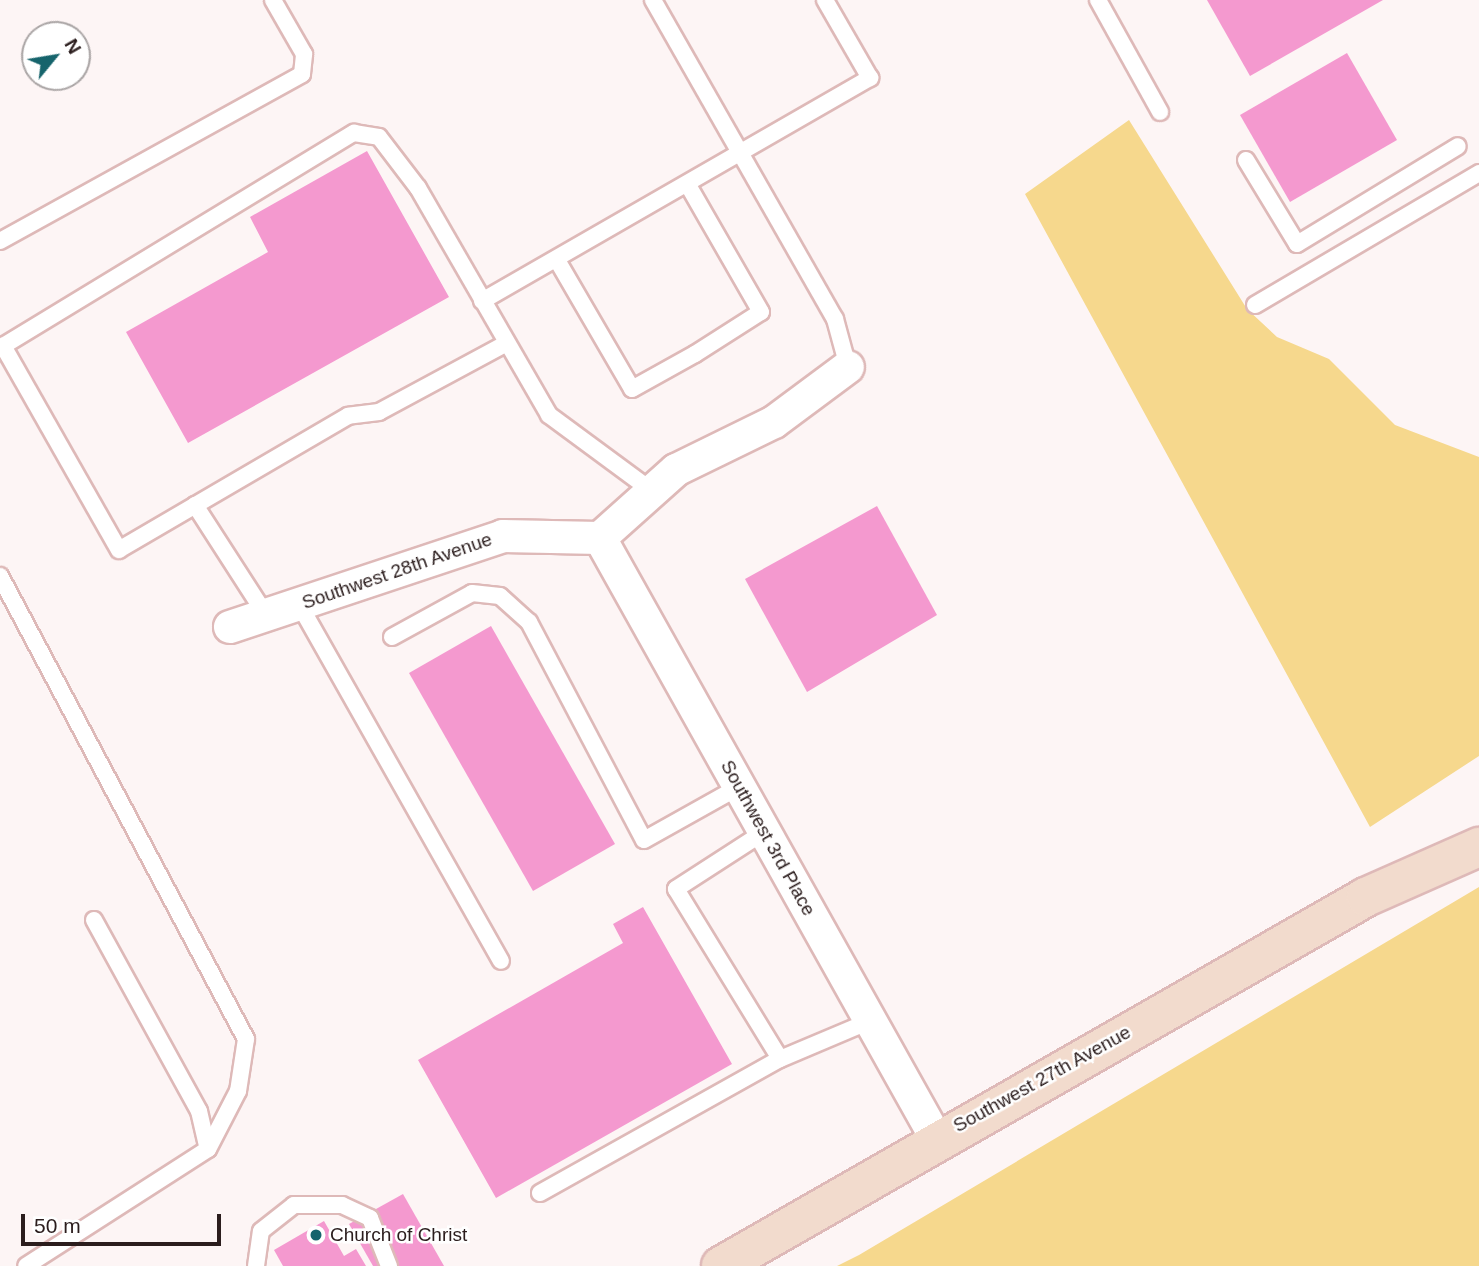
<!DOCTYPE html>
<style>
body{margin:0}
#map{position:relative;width:1479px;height:1266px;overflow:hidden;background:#fdf5f5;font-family:Helvetica,sans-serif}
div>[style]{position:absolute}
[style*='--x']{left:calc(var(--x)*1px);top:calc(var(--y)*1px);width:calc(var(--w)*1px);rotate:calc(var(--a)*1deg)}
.green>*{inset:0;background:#f6d88d}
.building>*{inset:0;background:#f499cf}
.roads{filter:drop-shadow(2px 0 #deb9b8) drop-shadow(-2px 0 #deb9b8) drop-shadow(0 2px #deb9b8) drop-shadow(0 -2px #deb9b8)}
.lane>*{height:16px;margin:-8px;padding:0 8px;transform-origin:8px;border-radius:8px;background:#fff}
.street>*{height:32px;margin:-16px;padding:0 16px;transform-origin:16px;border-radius:16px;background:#fff}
.secondary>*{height:38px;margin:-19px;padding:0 19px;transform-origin:19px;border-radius:19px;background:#f2dbcd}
.dots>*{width:19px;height:19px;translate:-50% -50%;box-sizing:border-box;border:4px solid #fff;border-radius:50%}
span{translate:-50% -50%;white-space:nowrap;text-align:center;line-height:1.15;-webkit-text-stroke:5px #fff;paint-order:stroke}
.street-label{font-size:19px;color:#2b1d1d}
.poi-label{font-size:19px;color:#2b1d1d}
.left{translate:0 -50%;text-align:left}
.north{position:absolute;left:21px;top:21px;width:70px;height:70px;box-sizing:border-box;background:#fff;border:2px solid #aaa5a5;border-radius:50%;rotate:60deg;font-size:19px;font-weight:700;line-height:28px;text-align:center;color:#2b1d1d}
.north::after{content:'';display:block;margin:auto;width:24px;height:32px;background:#16646c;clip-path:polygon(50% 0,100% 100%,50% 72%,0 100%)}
.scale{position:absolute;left:21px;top:1214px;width:200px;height:32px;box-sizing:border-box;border:4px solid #2b1d1d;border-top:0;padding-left:9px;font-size:21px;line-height:24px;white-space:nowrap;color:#2b1d1d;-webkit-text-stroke:5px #fff;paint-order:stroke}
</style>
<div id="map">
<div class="green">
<i style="clip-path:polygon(1129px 120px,1247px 309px,1277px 337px,1329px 359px,1395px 425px,1479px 457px,1479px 756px,1370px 827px,1025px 194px)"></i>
<i style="clip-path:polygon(1479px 887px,1479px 1266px,837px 1266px,859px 1255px)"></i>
</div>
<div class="building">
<i style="clip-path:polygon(1207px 0,1383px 0,1250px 76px)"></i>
<i style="clip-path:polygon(1347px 53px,1397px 140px,1290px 202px,1240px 115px)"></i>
<i style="clip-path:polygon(367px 151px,449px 297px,188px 443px,126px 332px,268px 252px,250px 217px)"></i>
<i style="clip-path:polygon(877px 506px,937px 615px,807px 692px,745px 579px)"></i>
<i style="clip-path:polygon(491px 626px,615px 844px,533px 891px,409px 673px)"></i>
<i style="clip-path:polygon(643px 907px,732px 1064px,496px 1198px,418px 1060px,623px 943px,613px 924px)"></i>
<i style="clip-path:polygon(403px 1194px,444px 1266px,373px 1266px,349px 1224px)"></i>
<i style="clip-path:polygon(324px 1221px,344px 1256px,356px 1249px,366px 1266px,283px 1266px,274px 1250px)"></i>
</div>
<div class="roads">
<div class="lane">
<i style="--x:653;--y:0;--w:367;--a:60.3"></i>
<i style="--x:835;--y:319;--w:50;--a:74.8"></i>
<i style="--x:1098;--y:0;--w:128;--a:61"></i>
<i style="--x:1246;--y:160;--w:98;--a:58.7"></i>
<i style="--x:1297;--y:244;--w:188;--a:-31.3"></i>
<i style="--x:0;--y:241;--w:345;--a:-28.9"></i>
<i style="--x:302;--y:74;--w:20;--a:-84"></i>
<i style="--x:304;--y:54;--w:62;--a:-119.9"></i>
<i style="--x:557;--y:260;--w:149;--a:59.8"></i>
<i style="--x:632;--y:389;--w:72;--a:-29.1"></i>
<i style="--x:695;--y:354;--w:78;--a:-32.5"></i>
<i style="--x:761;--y:312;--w:146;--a:-119.9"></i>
<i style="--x:482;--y:301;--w:448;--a:-29.9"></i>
<i style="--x:870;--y:78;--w:90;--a:-120"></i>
<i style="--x:1255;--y:305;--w:260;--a:-30.5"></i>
<i style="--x:507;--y:343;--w:145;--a:151.7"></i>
<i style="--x:379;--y:412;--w:31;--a:173"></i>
<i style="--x:348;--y:416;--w:265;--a:149.7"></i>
<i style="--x:119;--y:550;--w:235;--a:-119.6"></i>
<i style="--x:3;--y:346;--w:411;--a:-31.3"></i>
<i style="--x:354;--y:133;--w:25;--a:9"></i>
<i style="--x:379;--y:137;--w:64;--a:52.6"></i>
<i style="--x:418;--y:188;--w:262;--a:60"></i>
<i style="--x:549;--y:415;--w:128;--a:36.4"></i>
<i style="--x:195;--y:505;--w:131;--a:57.2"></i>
<i style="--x:0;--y:576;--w:524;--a:62.02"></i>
<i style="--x:246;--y:1039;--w:53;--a:98.7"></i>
<i style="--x:238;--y:1091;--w:65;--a:117.3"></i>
<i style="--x:208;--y:1149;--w:216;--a:147.3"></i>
<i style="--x:299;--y:604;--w:410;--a:60.5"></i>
<i style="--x:392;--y:637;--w:91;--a:-28.8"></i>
<i style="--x:472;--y:593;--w:28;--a:6"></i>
<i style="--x:500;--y:596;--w:39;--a:42"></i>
<i style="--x:529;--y:622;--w:246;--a:62.2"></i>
<i style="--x:644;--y:840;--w:109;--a:-29.2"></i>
<i style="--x:764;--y:832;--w:105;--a:147.1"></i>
<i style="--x:676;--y:889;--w:199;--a:58.5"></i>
<i style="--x:780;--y:1059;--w:98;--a:-22.9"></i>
<i style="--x:94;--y:920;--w:218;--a:61.2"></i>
<i style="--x:199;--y:1111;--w:39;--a:77"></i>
<i style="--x:540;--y:1193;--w:275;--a:-29.2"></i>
<i style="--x:256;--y:1266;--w:35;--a:-82"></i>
<i style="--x:261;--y:1231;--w:42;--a:-38.2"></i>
<i style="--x:294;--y:1205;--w:48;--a:0"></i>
<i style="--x:342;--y:1205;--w:31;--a:25"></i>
<i style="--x:370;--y:1218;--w:52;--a:68.4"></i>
</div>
<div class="street">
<i style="--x:600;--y:538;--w:688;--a:60.75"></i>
<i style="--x:230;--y:627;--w:288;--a:-18.4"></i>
<i style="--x:503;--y:536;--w:97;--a:1.2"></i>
<i style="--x:600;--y:538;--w:102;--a:-41.8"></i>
<i style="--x:676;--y:470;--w:109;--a:-26.1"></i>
<i style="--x:774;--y:422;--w:92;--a:-36.6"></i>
</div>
<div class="secondary">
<i style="--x:721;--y:1266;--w:743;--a:-29.77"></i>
<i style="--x:1366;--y:897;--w:124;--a:-23.9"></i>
</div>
</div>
<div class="dots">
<i style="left:316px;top:1235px;background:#16646c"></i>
</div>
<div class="street-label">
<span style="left:397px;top:571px;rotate:-19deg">Southwest 28th Avenue</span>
<span style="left:768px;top:838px;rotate:61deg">Southwest 3rd Place</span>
<span style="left:1042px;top:1079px;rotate:-29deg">Southwest 27th Avenue</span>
</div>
<div class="poi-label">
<span class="left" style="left:330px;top:1235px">Church of Christ</span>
</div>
<div class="north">N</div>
<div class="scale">50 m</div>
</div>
